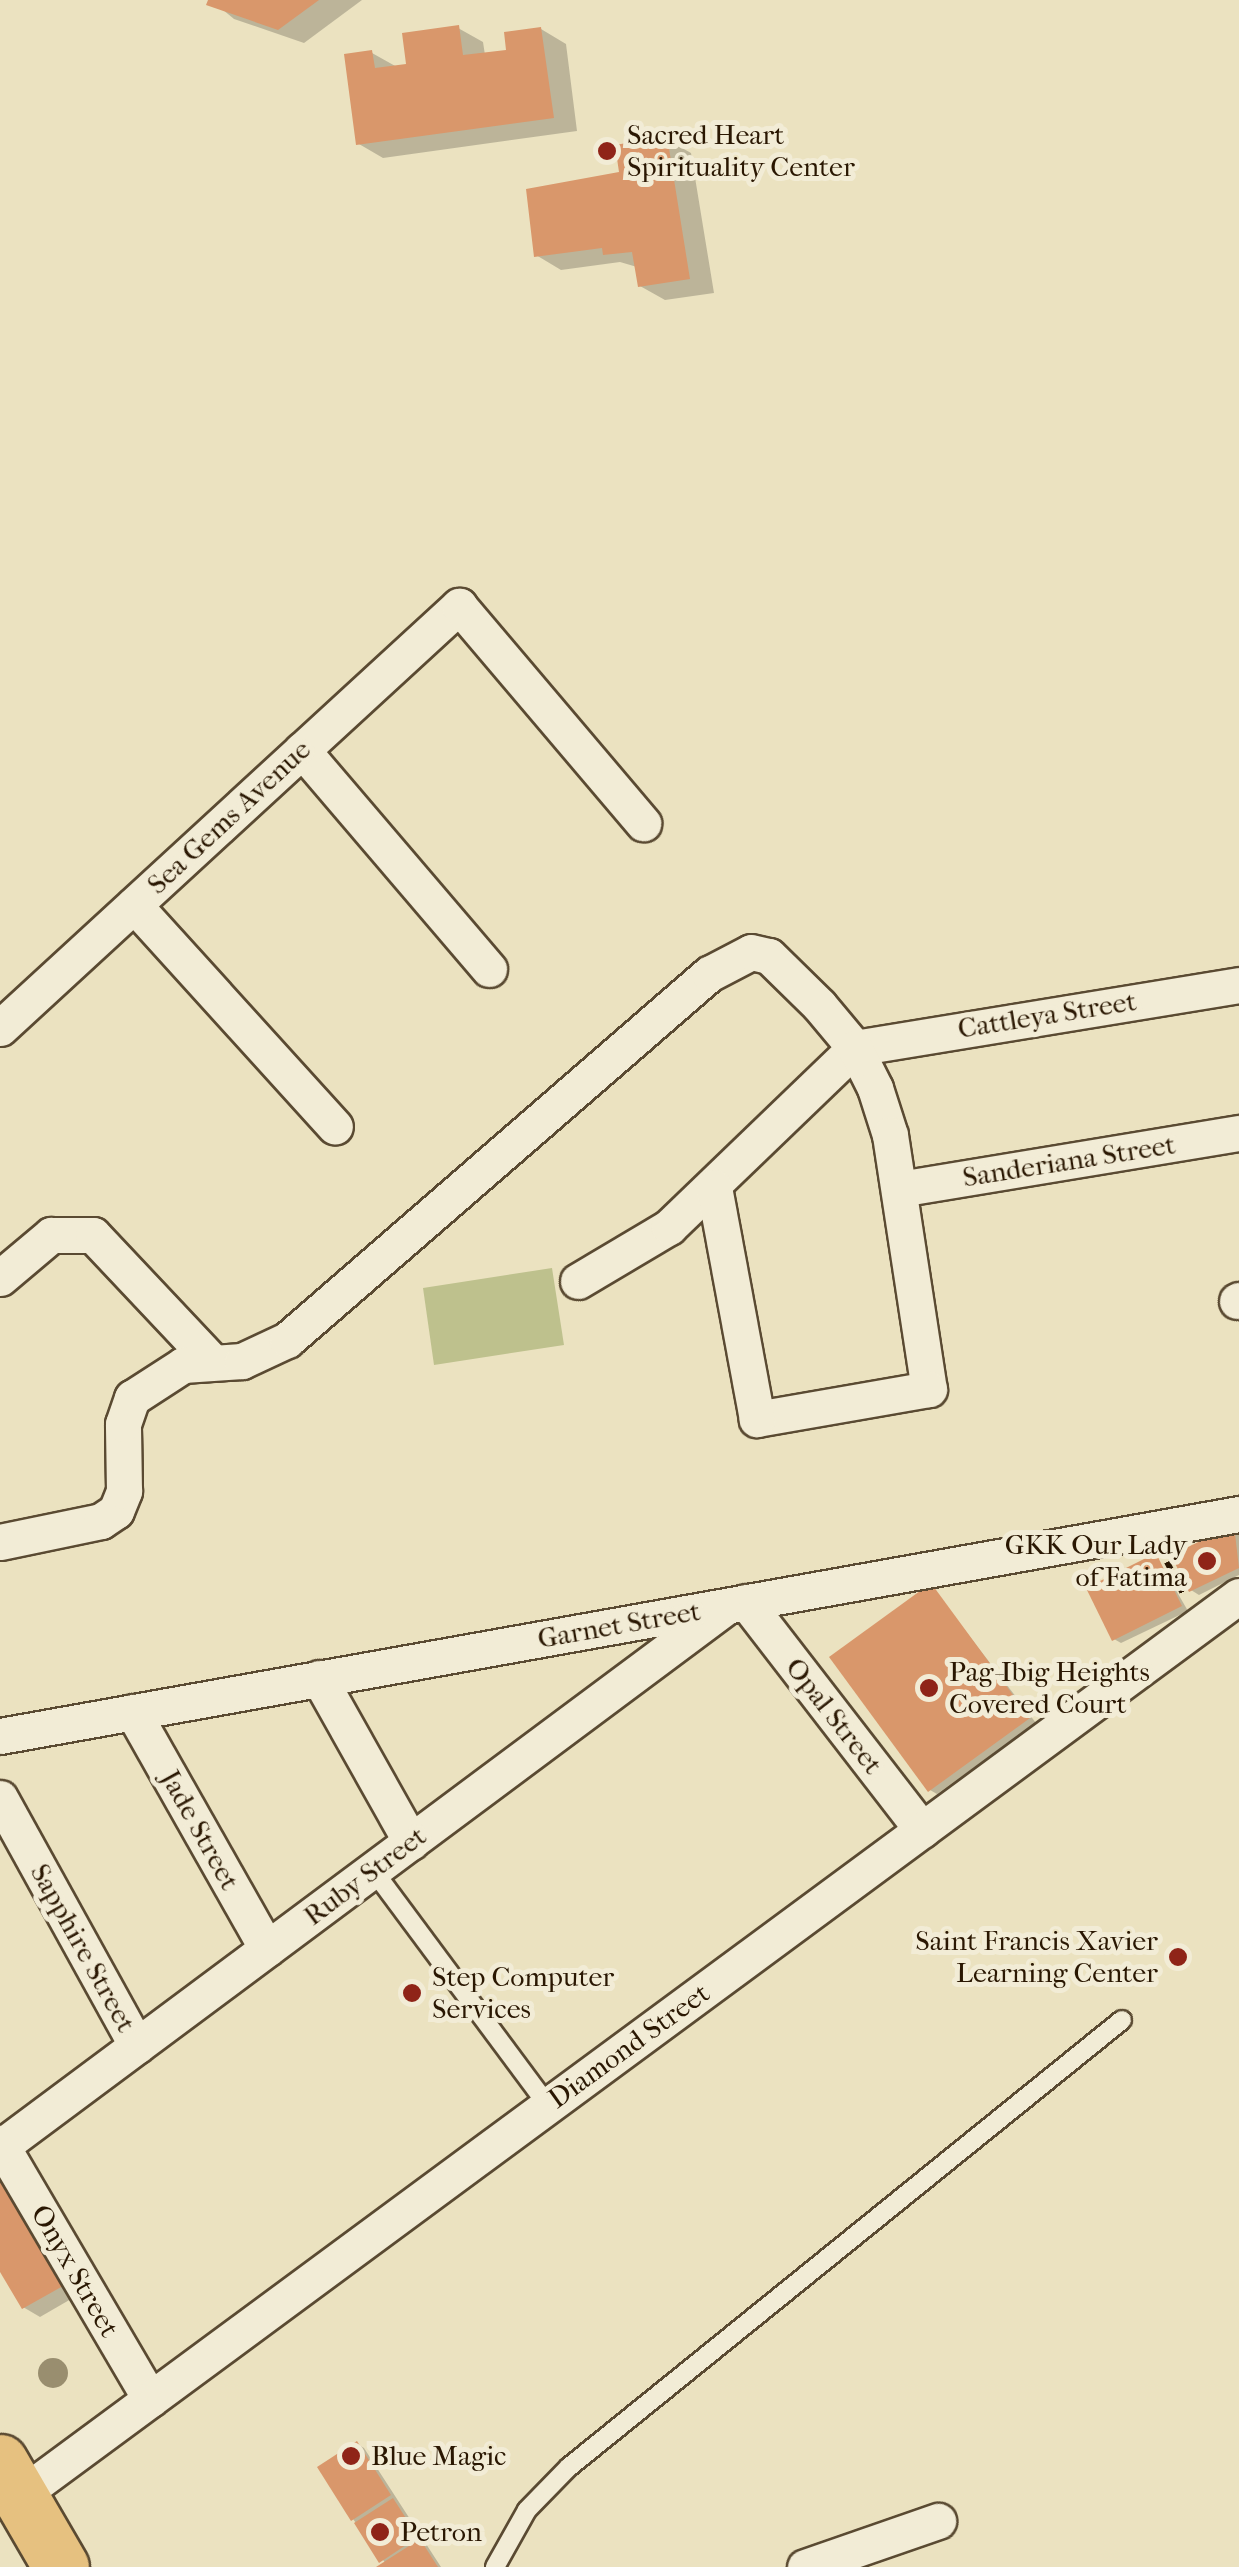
<!DOCTYPE html>
<style>
body{margin:0}
#map{position:relative;width:1239px;height:2567px;overflow:hidden;background:#ebe2c0;font-family:"IM FELL French Canon",serif}
div>[style]{position:absolute}
[style*='--x']{left:calc(var(--x)*1px);top:calc(var(--y)*1px);width:calc(var(--w)*1px);rotate:calc(var(--a)*1deg)}
.green>*{inset:0;background:#bec18d}
.shadow>*{inset:0;background:#0003}
.building>*{inset:0;background:#d9976b}
.path>*{height:6px;margin-top:-3px;transform-origin:0;background:repeating-linear-gradient(90deg,#2a1702 0 8px,transparent 0 13px)}
.roads{filter:drop-shadow(2px 0 #5a4a32) drop-shadow(-2px 0 #5a4a32) drop-shadow(0 2px #5a4a32) drop-shadow(0 -2px #5a4a32)}
.lane>*{height:18px;margin:-9px;padding:0 9px;transform-origin:9px;border-radius:9px;background:#f2ecd6}
.street>*{height:35px;margin:-17.5px;padding:0 17.5px;transform-origin:17.5px;border-radius:17.5px;background:#f2ecd6}
.primary>*{height:55px;margin:-27.5px;padding:0 27.5px;transform-origin:27.5px;border-radius:27.5px;background:#e6c180}
.trees>*{width:30px;height:30px;margin:-15px;border-radius:50%;background:#998e6f}
.dots>*{width:28px;height:28px;translate:-50% -50%;box-sizing:border-box;border:5px solid #f2ecd6;border-radius:50%}
span{translate:-50% -50%;white-space:nowrap;text-align:center;line-height:1.15;-webkit-text-stroke:10px #f2ecd6;paint-order:stroke}
.poi-label{font-size:28px;color:#2a1702}
.left{translate:0 -50%;text-align:left}
.right{translate:-100% -50%;text-align:right}
.street-label{font-size:28px;color:#2a1702}
</style>
<div id="map">
<div class="green">
<i style="clip-path:polygon(552px 1268px,564px 1345px,434px 1365px,423px 1288px)"></i>
</div>
<div class="shadow">
<i style="clip-path:polygon(211px 0,362px 0,304px 43px,234px 19px)"></i>
<i style="clip-path:polygon(458px 28px,483px 42px,485px 55px,509px 52px,541px 29px,566px 44px,577px 131px,383px 158px,359px 144px,372px 53px,397px 67px,409px 66px)"></i>
<i style="clip-path:polygon(666px 139px,691px 153px,714px 293px,665px 300px,640px 286px,637px 267px,620px 262px,561px 270px,536px 255px)"></i>
<i style="clip-path:polygon(1239px 1531px,1239px 1575px,1199px 1595px,1191px 1590px,1174px 1556px)"></i>
<i style="clip-path:polygon(1156px 1556px,1188px 1611px,1121px 1643px,1114px 1639px)"></i>
<i style="clip-path:polygon(931px 1586px,1036px 1723px,937px 1794px,930px 1790px)"></i>
<i style="clip-path:polygon(0 2159px,78px 2295px,40px 2317px,23px 2307px,0 2267px)"></i>
<i style="clip-path:polygon(357px 2444px,364px 2448px,441px 2567px,381px 2567px,386px 2564px,353px 2519px)"></i>
</div>
<div class="building">
<i style="clip-path:polygon(208px 0,319px 0,278px 30px,206px 5px)"></i>
<i style="clip-path:polygon(459px 25px,463px 55px,506px 50px,504px 32px,541px 27px,554px 118px,356px 145px,344px 54px,372px 50px,375px 68px,406px 64px,402px 33px)"></i>
<i style="clip-path:polygon(667px 136px,690px 279px,638px 287px,632px 252px,603px 255px,602px 248px,534px 257px,526px 189px,619px 172px,615px 145px)"></i>
<i style="clip-path:polygon(1234px 1525px,1239px 1568px,1189px 1592px,1171px 1555px)"></i>
<i style="clip-path:polygon(1156px 1553px,1182px 1606px,1112px 1641px,1086px 1588px)"></i>
<i style="clip-path:polygon(931px 1583px,1030px 1718px,928px 1792px,829px 1657px)"></i>
<i style="clip-path:polygon(0 2175px,63px 2286px,22px 2309px,0 2272px)"></i>
<i style="clip-path:polygon(357px 2441px,391px 2495px,351px 2521px,317px 2467px)"></i>
<i style="clip-path:polygon(393px 2498px,418px 2537px,379px 2563px,354px 2523px)"></i>
<i style="clip-path:polygon(420px 2539px,438px 2567px,376px 2567px)"></i>
</div>
<div class="path">
<i style="--x:1167;--y:1562;--w:38;--a:63"></i>
</div>
<div class="roads">
<div class="lane">
<i style="--x:373;--y:1870;--w:294;--a:53.4"></i>
<i style="--x:495;--y:2567;--w:65;--a:-60.7"></i>
<i style="--x:527;--y:2510;--w:60;--a:-45.7"></i>
<i style="--x:569;--y:2467;--w:711;--a:-38.95"></i>
</div>
<div class="street">
<i style="--x:302;--y:750;--w:288;--a:49.5"></i>
<i style="--x:134;--y:905;--w:299;--a:47.8"></i>
<i style="--x:0;--y:1028;--w:624;--a:-42.6"></i>
<i style="--x:459;--y:606;--w:285;--a:49.7"></i>
<i style="--x:900;--y:1189;--w:344;--a:-9.4"></i>
<i style="--x:0;--y:1278;--w:67;--a:-40.1"></i>
<i style="--x:51;--y:1235;--w:42;--a:0"></i>
<i style="--x:93;--y:1235;--w:170;--a:46.7"></i>
<i style="--x:578;--y:1281;--w:106;--a:-30.7"></i>
<i style="--x:669;--y:1227;--w:258;--a:-43.9"></i>
<i style="--x:855;--y:1048;--w:389;--a:-9.3"></i>
<i style="--x:1237;--y:1301;--w:2;--a:-27"></i>
<i style="--x:0;--y:1542;--w:103;--a:-11.7"></i>
<i style="--x:101;--y:1521;--w:18;--a:-34"></i>
<i style="--x:116;--y:1511;--w:22;--a:-68"></i>
<i style="--x:124;--y:1491;--w:67;--a:-90.9"></i>
<i style="--x:123;--y:1424;--w:28;--a:-71"></i>
<i style="--x:132;--y:1398;--w:61;--a:-32.9"></i>
<i style="--x:183;--y:1365;--w:59;--a:-3.9"></i>
<i style="--x:242;--y:1361;--w:50;--a:-25"></i>
<i style="--x:287;--y:1340;--w:559;--a:-40.94"></i>
<i style="--x:709;--y:974;--w:47;--a:-27.6"></i>
<i style="--x:751;--y:952;--w:18;--a:13"></i>
<i style="--x:769;--y:956;--w:70;--a:44.4"></i>
<i style="--x:819;--y:1005;--w:56;--a:50.1"></i>
<i style="--x:855;--y:1048;--w:45;--a:63.4"></i>
<i style="--x:875;--y:1088;--w:49;--a:72.3"></i>
<i style="--x:890;--y:1135;--w:257;--a:81.3"></i>
<i style="--x:929;--y:1389;--w:175;--a:170.1"></i>
<i style="--x:757;--y:1419;--w:236;--a:-100.5"></i>
<i style="--x:746;--y:1602;--w:288;--a:52.3"></i>
<i style="--x:319;--y:1678;--w:188;--a:60.7"></i>
<i style="--x:133;--y:1712;--w:272;--a:60.5"></i>
<i style="--x:0;--y:1736;--w:1259;--a:-10.16"></i>
<i style="--x:0;--y:1798;--w:283;--a:61.1"></i>
<i style="--x:0;--y:2143;--w:297;--a:59.6"></i>
<i style="--x:2;--y:2146;--w:899;--a:-36.68"></i>
<i style="--x:19;--y:2496;--w:1516;--a:-36.42"></i>
<i style="--x:805;--y:2567;--w:141;--a:-19.1"></i>
</div>
<div class="primary">
<i style="--x:0;--y:2462;--w:121;--a:59.8"></i>
</div>
</div>
<div class="trees">
<i style="left:53px;top:2373px"></i>
</div>
<div class="dots">
<i style="left:607px;top:151px;background:#8f2418"></i>
<i style="left:1207px;top:1561px;background:#8f2418"></i>
<i style="left:929px;top:1688px;background:#8f2418"></i>
<i style="left:1178px;top:1957px;background:#8f2418"></i>
<i style="left:412px;top:1993px;background:#8f2418"></i>
<i style="left:351px;top:2456px;background:#8f2418"></i>
<i style="left:380px;top:2532px;background:#8f2418"></i>
</div>
<div class="poi-label">
<span class="left" style="left:627px;top:151px">Sacred Heart<br>Spirituality Center</span>
<span class="right" style="left:1187px;top:1561px">GKK Our Lady<br>of Fatima</span>
<span class="left" style="left:949px;top:1688px">Pag-Ibig Heights<br>Covered Court</span>
<span class="right" style="left:1158px;top:1957px">Saint Francis Xavier<br>Learning Center</span>
<span class="left" style="left:432px;top:1993px">Step Computer<br>Services</span>
<span class="left" style="left:371px;top:2456px">Blue Magic</span>
<span class="left" style="left:400px;top:2532px">Petron</span>
</div>
<div class="street-label">
<span style="left:229px;top:817px;rotate:-43deg">Sea Gems Avenue</span>
<span style="left:1047px;top:1015px;rotate:-9deg">Cattleya Street</span>
<span style="left:1069px;top:1161px;rotate:-9deg">Sanderiana Street</span>
<span style="left:619px;top:1625px;rotate:-10deg">Garnet Street</span>
<span style="left:834px;top:1716px;rotate:52deg">Opal Street</span>
<span style="left:200px;top:1830px;rotate:61deg">Jade Street</span>
<span style="left:365px;top:1876px;rotate:-37deg">Ruby Street</span>
<span style="left:83px;top:1948px;rotate:61deg">Sapphire Street</span>
<span style="left:629px;top:2046px;rotate:-36deg">Diamond Street</span>
<span style="left:75px;top:2271px;rotate:60deg">Onyx Street</span>
</div>
</div>
